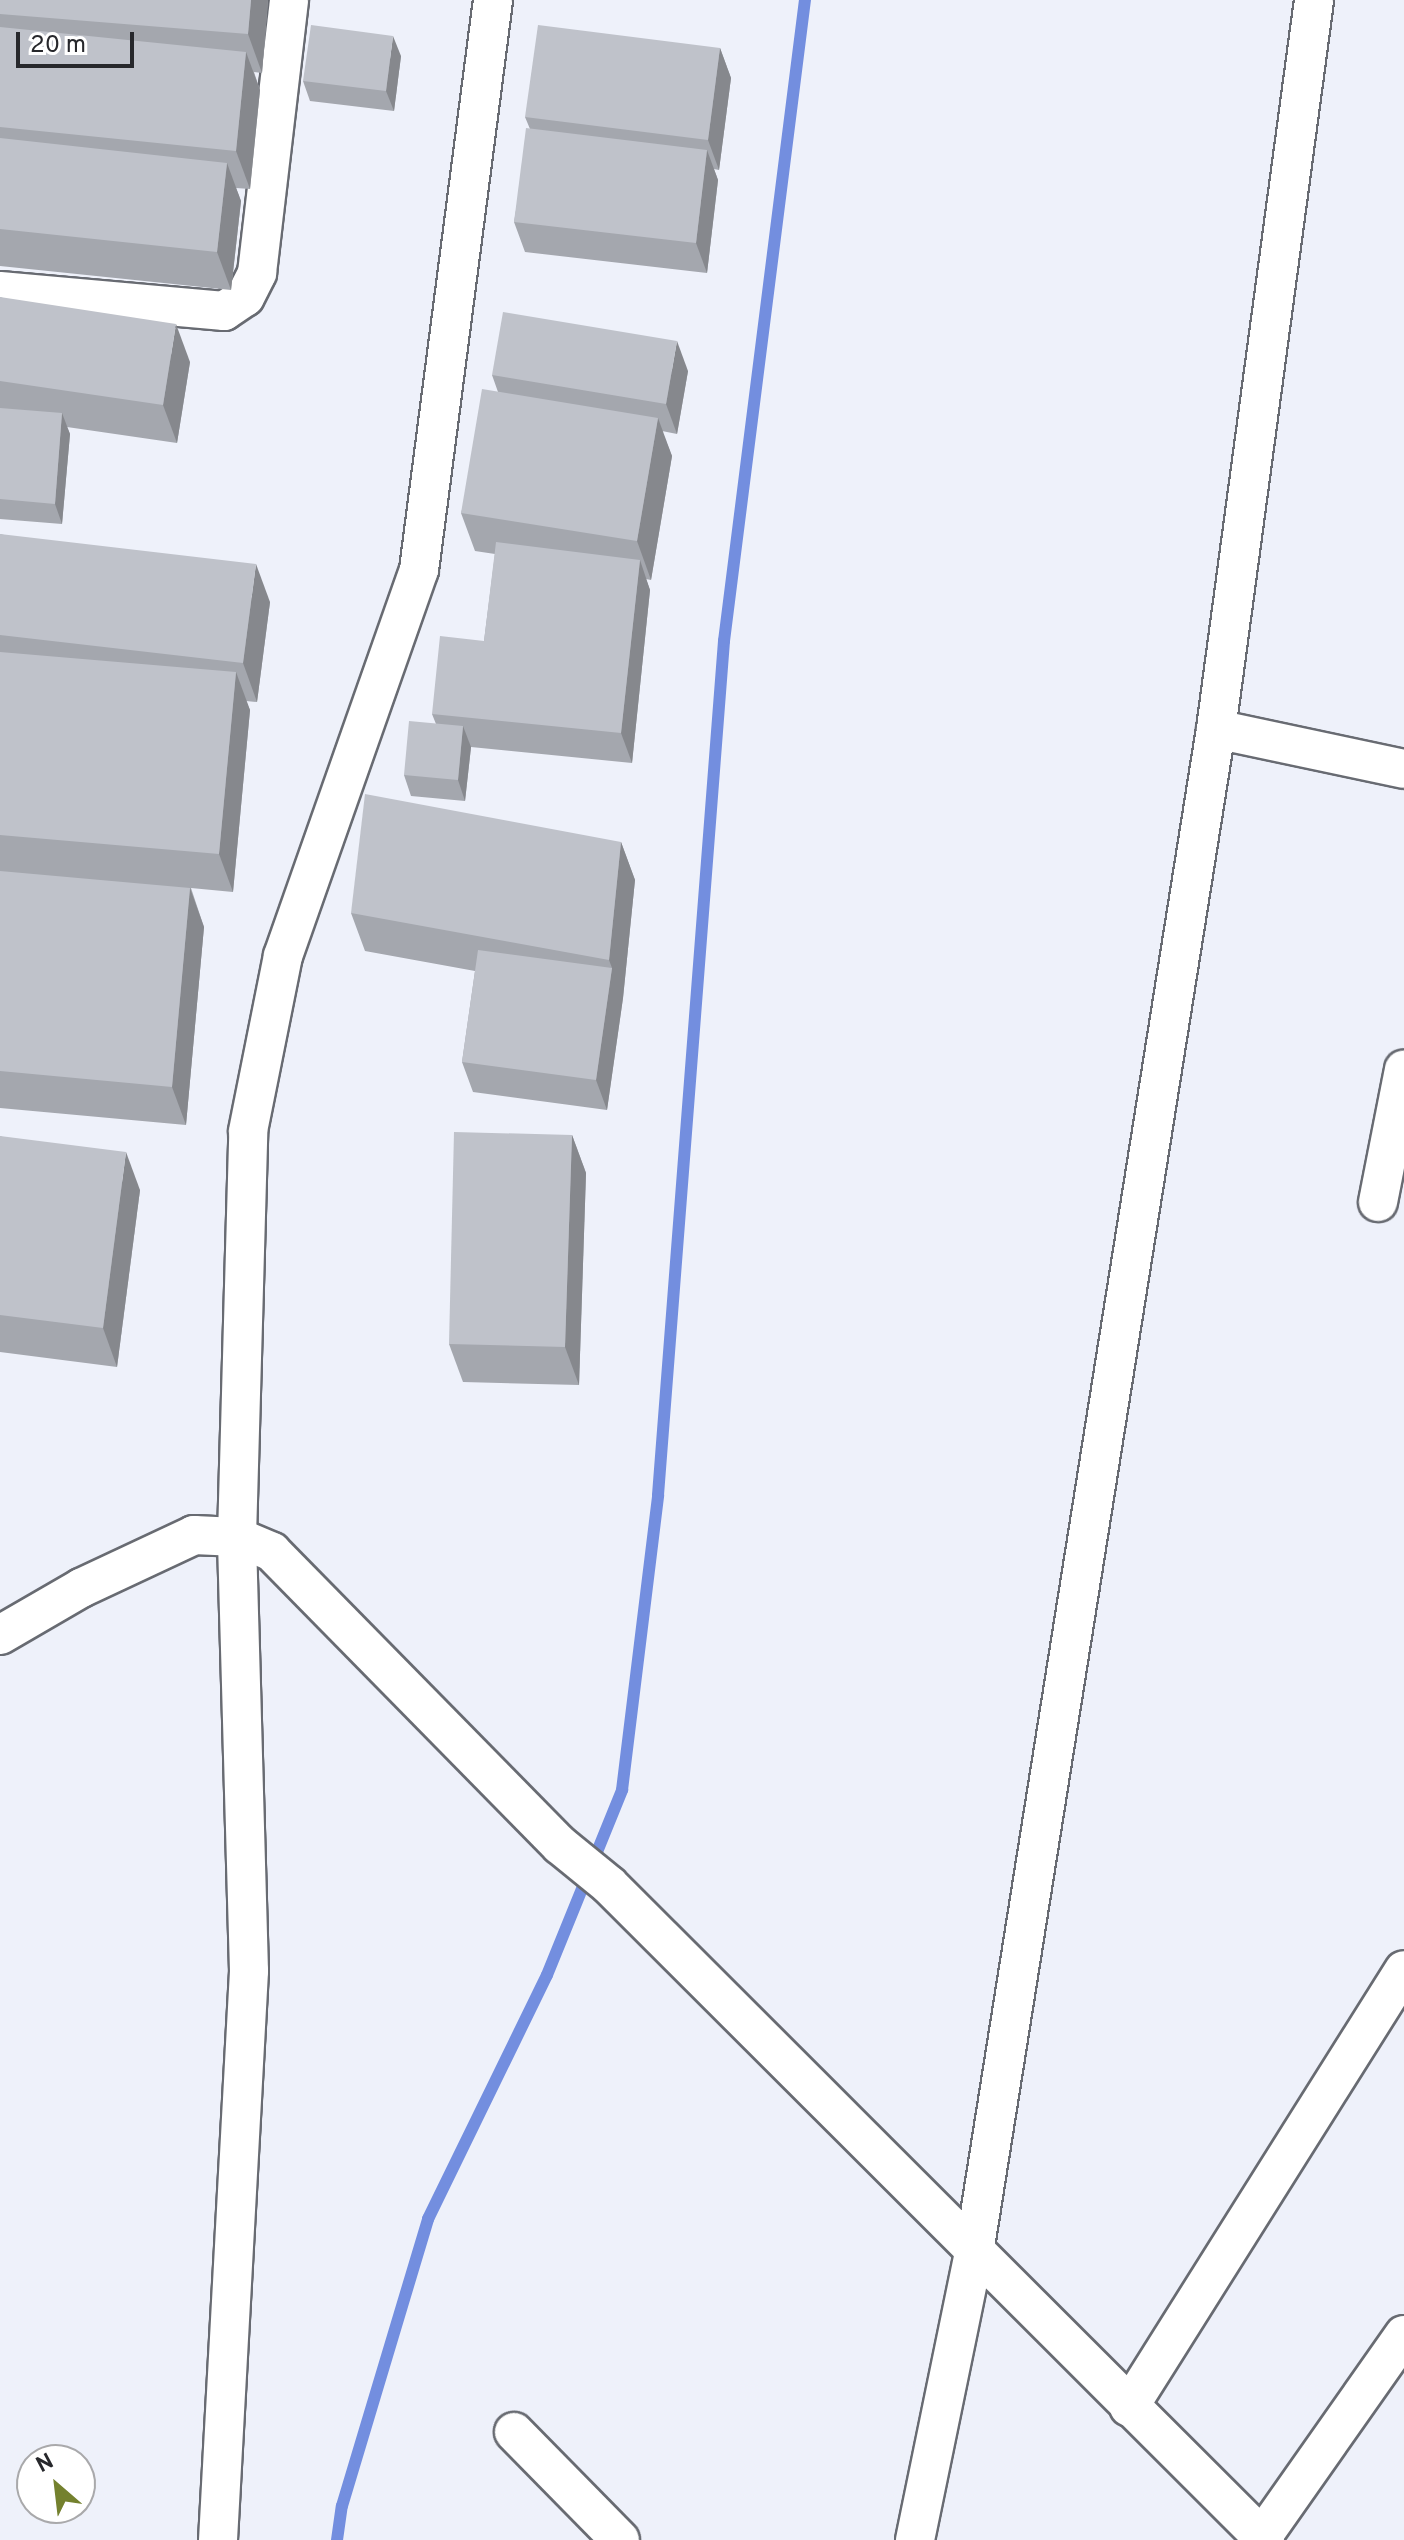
<!DOCTYPE html>
<style>
body{margin:0}
#map{position:relative;width:1404px;height:2540px;overflow:hidden;background:#eef1fa;font-family:Overpass,sans-serif}
div>[style]{position:absolute}
[style*='--x']{left:calc(var(--x)*1px);top:calc(var(--y)*1px);width:calc(var(--w)*1px);rotate:calc(var(--a)*1deg)}
.stream>*{height:12px;margin:-6px;padding:0 6px;transform-origin:6px;border-radius:6px;background:#738edf}
.roads{filter:drop-shadow(2px 0 #686b72) drop-shadow(-2px 0 #686b72) drop-shadow(0 2px #686b72) drop-shadow(0 -2px #686b72)}
.minor>*{height:38px;margin:-19px;padding:0 19px;transform-origin:19px;border-radius:19px;background:#fff}
.wall>*{inset:0;background:#a4a7ae}
.shaded-wall>*{inset:0;background:#86888d}
.building>*{inset:0;background:#bfc2ca}
span{translate:-50% -50%;white-space:nowrap;text-align:center;line-height:1.15;-webkit-text-stroke:8px #fff;paint-order:stroke}
.north{position:absolute;left:16px;top:2444px;width:80px;height:80px;box-sizing:border-box;background:#fff;border:2px solid #a9a9ab;border-radius:50%;rotate:332deg;font-size:22px;font-weight:700;line-height:32px;text-align:center;color:#27282c}
.north::after{content:'';display:block;margin:auto;width:28px;height:36px;background:#74812e;clip-path:polygon(50% 0,100% 100%,50% 72%,0 100%)}
.scale{position:absolute;left:16px;top:32px;width:118px;height:36px;box-sizing:border-box;border:4px solid #27282c;border-top:0;padding-left:10px;font-size:24px;line-height:28px;white-space:nowrap;color:#27282c;-webkit-text-stroke:6px #fff;paint-order:stroke}
</style>
<div id="map">
<div class="stream">
<i style="--x:337;--y:2540;--w:34;--a:-82"></i>
<i style="--x:342;--y:2506;--w:300;--a:-73.3"></i>
<i style="--x:428;--y:2219;--w:271;--a:-64"></i>
<i style="--x:547;--y:1975;--w:200;--a:-67.9"></i>
<i style="--x:622;--y:1790;--w:297;--a:-83"></i>
<i style="--x:658;--y:1495;--w:857;--a:-85.58"></i>
<i style="--x:724;--y:641;--w:646;--a:-82.8"></i>
</div>
<div class="roads">
<div class="minor">
<i style="--x:0;--y:291;--w:225;--a:5.1"></i>
<i style="--x:224;--y:311;--w:25;--a:-34"></i>
<i style="--x:245;--y:297;--w:27;--a:-63"></i>
<i style="--x:257;--y:273;--w:275;--a:-83.3"></i>
<i style="--x:1216;--y:729;--w:192;--a:12"></i>
<i style="--x:1378;--y:1202;--w:135;--a:-78.9"></i>
<i style="--x:0;--y:1635;--w:94;--a:-30.1"></i>
<i style="--x:81;--y:1588;--w:125;--a:-25.1"></i>
<i style="--x:194;--y:1535;--w:43;--a:2.7"></i>
<i style="--x:237;--y:1537;--w:38;--a:23"></i>
<i style="--x:272;--y:1552;--w:411;--a:45.5"></i>
<i style="--x:560;--y:1845;--w:63;--a:39.2"></i>
<i style="--x:609;--y:1885;--w:927;--a:44.96"></i>
<i style="--x:1129;--y:2407;--w:516;--a:-57.82"></i>
<i style="--x:514;--y:2432;--w:151;--a:45.5"></i>
<i style="--x:1262;--y:2537;--w:247;--a:-54.9"></i>
<i style="--x:218;--y:2540;--w:570;--a:-86.88"></i>
<i style="--x:249;--y:1971;--w:434;--a:-91.6"></i>
<i style="--x:237;--y:1537;--w:406;--a:-88.4"></i>
<i style="--x:248;--y:1131;--w:178;--a:-78.7"></i>
<i style="--x:283;--y:956;--w:409;--a:-70.6"></i>
<i style="--x:419;--y:570;--w:575;--a:-82.6"></i>
<i style="--x:915;--y:2540;--w:294;--a:-78.4"></i>
<i style="--x:974;--y:2252;--w:1542;--a:-80.97"></i>
<i style="--x:1216;--y:729;--w:736;--a:-82.34"></i>
</div>
</div>
<div class="wall">
<i style="clip-path:polygon(0 0,268px 0,262px 73px,254px 72px,260px 90px,250px 189px,236px 188px,241px 201px,231px 290px,0 266px)"></i>
<i style="clip-path:polygon(720px 48px,731px 78px,719px 170px,714px 169px,718px 180px,707px 273px,525px 252px,514px 222px,530px 129px,525px 117px)"></i>
<i style="clip-path:polygon(401px 56px,394px 111px,310px 101px,303px 81px)"></i>
<i style="clip-path:polygon(0 297px,190px 362px,177px 443px,67px 427px,70px 434px,62px 524px,0 519px)"></i>
<i style="clip-path:polygon(688px 371px,677px 434px,662px 431px,672px 456px,651px 580px,646px 579px,650px 590px,632px 763px,471px 747px,465px 801px,411px 796px,404px 775px,436px 724px,432px 714px,484px 641px,495px 554px,475px 551px,461px 513px,498px 392px,492px 375px)"></i>
<i style="clip-path:polygon(0 534px,270px 602px,257px 702px,246px 701px,250px 710px,233px 892px,191px 888px,204px 927px,186px 1125px,0 1108px)"></i>
<i style="clip-path:polygon(621px 842px,635px 880px,623px 998px,607px 1110px,473px 1092px,462px 1062px,475px 971px,365px 951px,351px 913px)"></i>
<i style="clip-path:polygon(572px 1135px,586px 1173px,579px 1385px,463px 1382px,449px 1344px)"></i>
<i style="clip-path:polygon(0 1136px,140px 1190px,117px 1367px,0 1352px)"></i>
</div>
<div class="shaded-wall">
<i style="clip-path:polygon(251px 0,268px 0,262px 73px,248px 34px)"></i>
<i style="clip-path:polygon(393px 36px,401px 56px,394px 111px,386px 91px)"></i>
<i style="clip-path:polygon(720px 48px,731px 78px,719px 170px,708px 140px)"></i>
<i style="clip-path:polygon(246px 52px,260px 90px,250px 189px,236px 151px)"></i>
<i style="clip-path:polygon(707px 150px,718px 180px,707px 273px,696px 243px)"></i>
<i style="clip-path:polygon(227px 163px,241px 201px,231px 290px,217px 252px)"></i>
<i style="clip-path:polygon(176px 324px,190px 362px,177px 443px,163px 405px)"></i>
<i style="clip-path:polygon(677px 341px,688px 371px,677px 434px,666px 404px)"></i>
<i style="clip-path:polygon(62px 413px,70px 434px,62px 524px,55px 504px)"></i>
<i style="clip-path:polygon(658px 418px,672px 456px,651px 580px,637px 541px)"></i>
<i style="clip-path:polygon(640px 560px,650px 590px,632px 763px,621px 733px)"></i>
<i style="clip-path:polygon(256px 564px,270px 602px,257px 702px,243px 663px)"></i>
<i style="clip-path:polygon(236px 672px,250px 710px,233px 892px,219px 854px)"></i>
<i style="clip-path:polygon(463px 726px,471px 747px,465px 801px,458px 780px)"></i>
<i style="clip-path:polygon(621px 842px,635px 880px,623px 998px,607px 1110px,596px 1080px,612px 968px,609px 960px)"></i>
<i style="clip-path:polygon(190px 888px,204px 927px,186px 1125px,172px 1087px)"></i>
<i style="clip-path:polygon(572px 1135px,586px 1173px,579px 1385px,565px 1347px)"></i>
<i style="clip-path:polygon(126px 1152px,140px 1190px,117px 1367px,103px 1328px)"></i>
</div>
<div class="building">
<i style="clip-path:polygon(0 0,251px 0,248px 34px,0 14px)"></i>
<i style="clip-path:polygon(311px 25px,393px 36px,386px 91px,303px 81px)"></i>
<i style="clip-path:polygon(538px 25px,720px 48px,708px 140px,525px 117px)"></i>
<i style="clip-path:polygon(0 27px,246px 52px,236px 151px,0 127px)"></i>
<i style="clip-path:polygon(526px 128px,707px 150px,696px 243px,514px 222px)"></i>
<i style="clip-path:polygon(0 138px,227px 163px,217px 252px,0 229px)"></i>
<i style="clip-path:polygon(0 297px,176px 324px,163px 405px,0 381px)"></i>
<i style="clip-path:polygon(503px 312px,677px 341px,666px 404px,492px 375px)"></i>
<i style="clip-path:polygon(482px 389px,658px 418px,637px 541px,461px 513px)"></i>
<i style="clip-path:polygon(0 408px,62px 413px,55px 504px,0 499px)"></i>
<i style="clip-path:polygon(0 534px,256px 564px,243px 663px,0 635px)"></i>
<i style="clip-path:polygon(496px 542px,640px 560px,621px 733px,432px 714px,440px 636px,484px 641px)"></i>
<i style="clip-path:polygon(0 652px,236px 672px,219px 854px,0 835px)"></i>
<i style="clip-path:polygon(409px 721px,463px 726px,458px 780px,404px 775px)"></i>
<i style="clip-path:polygon(365px 794px,621px 842px,609px 960px,351px 913px)"></i>
<i style="clip-path:polygon(0 871px,190px 888px,172px 1087px,0 1071px)"></i>
<i style="clip-path:polygon(478px 950px,612px 968px,596px 1080px,462px 1062px)"></i>
<i style="clip-path:polygon(454px 1132px,572px 1135px,565px 1347px,449px 1344px)"></i>
<i style="clip-path:polygon(0 1136px,126px 1152px,103px 1328px,0 1315px)"></i>
</div>
<div class="north">N</div>
<div class="scale">20 m</div>
</div>
